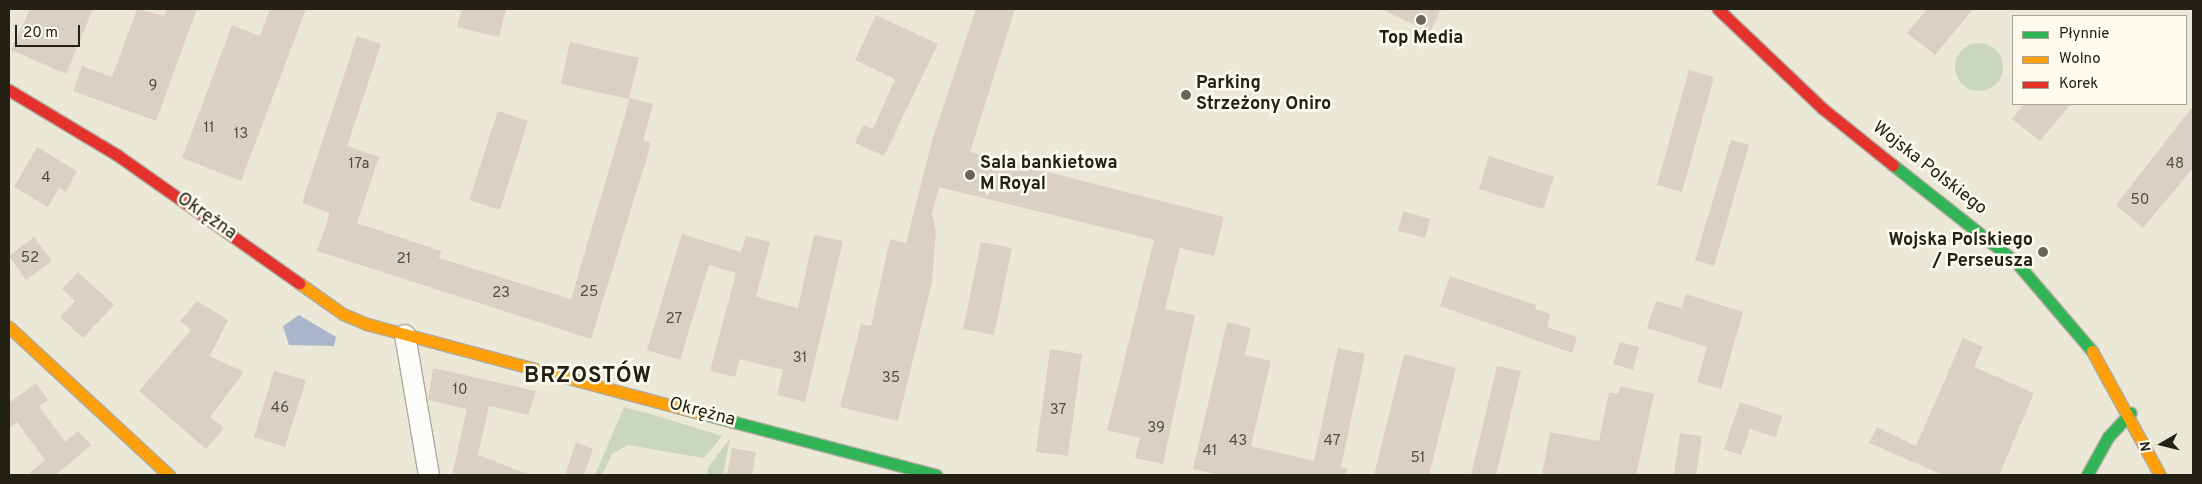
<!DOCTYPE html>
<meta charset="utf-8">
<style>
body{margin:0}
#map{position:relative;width:2202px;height:484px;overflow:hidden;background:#ece8d7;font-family:Overpass,sans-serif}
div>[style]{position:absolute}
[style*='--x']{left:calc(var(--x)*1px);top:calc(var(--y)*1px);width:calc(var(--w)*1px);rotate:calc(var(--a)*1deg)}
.green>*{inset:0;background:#cbd6be}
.round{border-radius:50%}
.water>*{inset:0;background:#aab6cb}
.building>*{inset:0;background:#dad1c4}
.roads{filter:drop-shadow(1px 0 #aeaa9d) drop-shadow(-1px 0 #aeaa9d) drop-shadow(0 1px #aeaa9d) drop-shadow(0 -1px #aeaa9d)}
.street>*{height:20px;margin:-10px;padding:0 10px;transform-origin:10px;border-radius:10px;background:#fcfcf9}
.fast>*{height:11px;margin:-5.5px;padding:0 5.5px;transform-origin:5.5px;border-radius:5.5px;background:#30b455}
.slow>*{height:11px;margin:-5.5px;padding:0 5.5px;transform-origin:5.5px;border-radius:5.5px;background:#ff9f0a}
.jam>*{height:11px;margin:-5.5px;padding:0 5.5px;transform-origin:5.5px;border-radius:5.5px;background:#e5322d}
.dots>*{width:14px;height:14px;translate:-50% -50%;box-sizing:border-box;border:2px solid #fefbee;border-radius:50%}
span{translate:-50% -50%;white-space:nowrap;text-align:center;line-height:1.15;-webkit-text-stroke:5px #fefbee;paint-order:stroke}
.number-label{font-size:15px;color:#544f44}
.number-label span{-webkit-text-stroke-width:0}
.poi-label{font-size:18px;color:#232015;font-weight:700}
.left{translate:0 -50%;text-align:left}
.right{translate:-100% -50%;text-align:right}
.street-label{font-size:18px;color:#232015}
.district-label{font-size:22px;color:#232015;font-weight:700;letter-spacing:1px}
.frame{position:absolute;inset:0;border:10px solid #232015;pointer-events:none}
.legend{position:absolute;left:2012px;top:15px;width:175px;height:90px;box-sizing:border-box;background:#fefbee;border:1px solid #a6a397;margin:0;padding:6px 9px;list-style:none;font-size:15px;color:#232015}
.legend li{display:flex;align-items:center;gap:10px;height:25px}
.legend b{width:25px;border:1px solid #a6a397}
.north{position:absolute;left:2137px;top:419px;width:50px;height:50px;-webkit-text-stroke:4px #fefbee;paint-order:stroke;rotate:262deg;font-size:14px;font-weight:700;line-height:20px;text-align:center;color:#232015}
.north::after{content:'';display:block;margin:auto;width:18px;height:22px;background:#232015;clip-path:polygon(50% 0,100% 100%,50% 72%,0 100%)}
.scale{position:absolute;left:15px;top:25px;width:65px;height:22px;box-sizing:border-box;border:2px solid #232015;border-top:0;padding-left:6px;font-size:15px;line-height:18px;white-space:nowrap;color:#232015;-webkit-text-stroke:4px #fefbee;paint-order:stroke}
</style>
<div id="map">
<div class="green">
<i class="round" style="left:1955px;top:43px;width:48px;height:48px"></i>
<i style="clip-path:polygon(624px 407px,664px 418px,722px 436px,704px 458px,628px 445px,612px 454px,602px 475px,595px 475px)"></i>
<i style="clip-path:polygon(730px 438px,723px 475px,707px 475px,708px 468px)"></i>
</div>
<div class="water">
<i style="clip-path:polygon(299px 315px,336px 337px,334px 346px,289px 345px,283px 326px)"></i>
</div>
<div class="building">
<i style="clip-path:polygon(30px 9px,93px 9px,66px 74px,11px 50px)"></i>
<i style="clip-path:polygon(137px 9px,164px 16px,167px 9px,197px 9px,156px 121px,73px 91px,82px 66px,112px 77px)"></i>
<i style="clip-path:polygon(270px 9px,306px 9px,241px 181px,182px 158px,232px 25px,260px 36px)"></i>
<i style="clip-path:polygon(462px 9px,506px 9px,499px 37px,457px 27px)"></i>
<i style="clip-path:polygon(976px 9px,1015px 9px,970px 152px,1224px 217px,1214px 256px,1180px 248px,1165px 309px,1195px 315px,1163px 464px,1135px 458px,1140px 438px,1107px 430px,1154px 240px,939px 187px,932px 214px,936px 231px,932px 282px,898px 421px,840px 407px,861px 324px,871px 326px,890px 239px,906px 243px,932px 141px)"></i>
<i style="clip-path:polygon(1381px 9px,1441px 9px,1430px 32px)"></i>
<i style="clip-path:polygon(1927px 9px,1973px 9px,1935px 55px,1907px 33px)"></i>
<i style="clip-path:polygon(876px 15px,938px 44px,884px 156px,855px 143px,863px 125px,873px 129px,895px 79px,855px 60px)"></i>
<i style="clip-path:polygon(357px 36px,381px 44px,347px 146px,379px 157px,357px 223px,441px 251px,439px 258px,571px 299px,630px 98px,653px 104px,643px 141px,650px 143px,648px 154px,591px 339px,317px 251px,330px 213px,302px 203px)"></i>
<i style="clip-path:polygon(570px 42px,639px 58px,629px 99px,561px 84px)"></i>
<i style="clip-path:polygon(1689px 70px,1714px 77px,1682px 192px,1657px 185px)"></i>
<i style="clip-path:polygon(2024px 104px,2071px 104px,2040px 141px,2012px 119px)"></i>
<i style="clip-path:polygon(2193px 106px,2193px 168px,2143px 228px,2116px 205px)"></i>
<i style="clip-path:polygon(498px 111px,528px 121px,500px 210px,469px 200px)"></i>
<i style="clip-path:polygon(1731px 140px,1749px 145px,1714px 266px,1695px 260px)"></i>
<i style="clip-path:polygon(37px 147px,77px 171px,66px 192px,59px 188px,48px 207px,14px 187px)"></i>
<i style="clip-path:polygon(1489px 156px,1554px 177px,1543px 209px,1479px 189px)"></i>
<i style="clip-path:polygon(1403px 211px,1430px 219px,1425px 238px,1398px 231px)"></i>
<i style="clip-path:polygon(682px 234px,741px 252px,746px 236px,770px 242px,756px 297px,798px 308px,814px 235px,843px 241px,805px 402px,777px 395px,783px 370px,740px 359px,735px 377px,710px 371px,736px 273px,709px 265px,680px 360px,647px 350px)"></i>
<i style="clip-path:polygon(34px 237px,52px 261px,26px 280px,9px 256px)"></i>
<i style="clip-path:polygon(981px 242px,1012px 248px,994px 335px,963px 329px)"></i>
<i style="clip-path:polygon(78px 272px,114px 305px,83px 338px,60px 317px,75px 301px,62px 289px)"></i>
<i style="clip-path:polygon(1450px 276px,1536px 305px,1535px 309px,1550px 314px,1547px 327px,1577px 337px,1572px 353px,1440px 306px)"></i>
<i style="clip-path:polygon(1686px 294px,1743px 312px,1721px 389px,1697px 382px,1707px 347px,1647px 328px,1656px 301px,1681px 308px)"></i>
<i style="clip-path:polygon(197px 301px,228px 320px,210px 356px,244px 372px,210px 417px,224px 428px,206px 449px,139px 391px,191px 330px,180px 321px)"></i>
<i style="clip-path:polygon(1227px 322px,1251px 328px,1245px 355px,1271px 361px,1251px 446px,1314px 461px,1338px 348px,1365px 354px,1341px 467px,1347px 468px,1346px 475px,1221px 475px,1193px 469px)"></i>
<i style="clip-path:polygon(1963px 338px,1983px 347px,1974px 367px,2034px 393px,1999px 475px,1943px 475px,1869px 443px,1877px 427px,1916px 446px)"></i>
<i style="clip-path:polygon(1620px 342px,1639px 347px,1633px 370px,1613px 364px)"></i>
<i style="clip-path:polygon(1050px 349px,1082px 354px,1068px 456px,1036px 452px)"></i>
<i style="clip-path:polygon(1404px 354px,1456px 368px,1429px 475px,1374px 475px)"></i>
<i style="clip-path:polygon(1497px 366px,1521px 371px,1496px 475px,1471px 475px)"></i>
<i style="clip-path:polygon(433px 368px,536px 391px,528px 415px,489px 406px,478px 455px,530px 475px,452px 475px,467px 409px,428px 400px)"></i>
<i style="clip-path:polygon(274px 371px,306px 380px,285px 447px,254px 437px)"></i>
<i style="clip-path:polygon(36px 383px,48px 400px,39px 406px,65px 442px,78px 431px,91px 445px,56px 475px,27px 475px,45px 460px,17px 422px,9px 428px,9px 403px)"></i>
<i style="clip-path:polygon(1620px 386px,1654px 394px,1636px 475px,1542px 475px,1550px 432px,1599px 441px,1609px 392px,1618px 394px)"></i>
<i style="clip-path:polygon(1740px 402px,1782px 416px,1776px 437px,1750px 429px,1741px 455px,1724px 449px)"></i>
<i style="clip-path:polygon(1680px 433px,1702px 436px,1696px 475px,1674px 475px)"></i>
<i style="clip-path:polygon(576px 442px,593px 449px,584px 475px,565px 475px)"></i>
<i style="clip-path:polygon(732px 448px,756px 452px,752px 475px,727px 475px)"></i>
</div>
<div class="roads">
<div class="street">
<i style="--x:405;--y:335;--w:142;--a:80.3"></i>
</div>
<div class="fast">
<i style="--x:1893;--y:165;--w:157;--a:38.3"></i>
<i style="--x:2016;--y:262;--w:117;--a:49.5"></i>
<i style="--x:700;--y:413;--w:244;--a:14.7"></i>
<i style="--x:2087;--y:475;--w:43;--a:-61.1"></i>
<i style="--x:2108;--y:437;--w:33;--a:-47"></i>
</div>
<div class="slow">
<i style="--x:299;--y:283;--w:54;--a:35.2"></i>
<i style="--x:343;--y:314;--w:26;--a:23"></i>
<i style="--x:367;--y:324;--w:345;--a:15"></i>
<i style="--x:9;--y:327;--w:218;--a:42.8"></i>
<i style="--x:2092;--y:351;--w:141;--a:61.3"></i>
</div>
<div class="jam">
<i style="--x:1718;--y:9;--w:144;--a:43.6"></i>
<i style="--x:1822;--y:108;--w:91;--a:38.8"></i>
<i style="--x:9;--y:90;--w:126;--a:31"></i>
<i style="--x:117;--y:155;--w:223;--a:35.1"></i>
</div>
</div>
<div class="dots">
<i style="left:1421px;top:20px;background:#696659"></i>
<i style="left:1186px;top:95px;background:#696659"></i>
<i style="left:970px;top:175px;background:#696659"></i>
<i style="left:2043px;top:252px;background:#696659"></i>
</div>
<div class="number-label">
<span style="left:153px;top:87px">9</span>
<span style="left:209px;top:129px">11</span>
<span style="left:241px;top:135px">13</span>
<span style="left:359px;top:165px">17a</span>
<span style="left:2175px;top:165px">48</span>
<span style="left:46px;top:179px">4</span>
<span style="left:2140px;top:201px">50</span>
<span style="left:30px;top:259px">52</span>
<span style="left:404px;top:260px">21</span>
<span style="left:589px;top:293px">25</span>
<span style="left:501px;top:294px">23</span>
<span style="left:674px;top:320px">27</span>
<span style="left:800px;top:359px">31</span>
<span style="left:891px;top:379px">35</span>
<span style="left:460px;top:391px">10</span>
<span style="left:280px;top:409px">46</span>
<span style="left:1058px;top:411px">37</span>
<span style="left:1156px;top:429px">39</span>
<span style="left:1238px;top:442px">43</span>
<span style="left:1332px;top:442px">47</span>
<span style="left:1210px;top:452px">41</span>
<span style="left:1418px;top:459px">51</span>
</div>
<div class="poi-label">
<span style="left:1421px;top:39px">Top Media</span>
<span class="left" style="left:1196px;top:95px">Parking<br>Strzeżony Oniro</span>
<span class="left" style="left:980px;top:175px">Sala bankietowa<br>M Royal</span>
<span class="right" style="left:2033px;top:252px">Wojska Polskiego<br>/ Perseusza</span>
</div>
<div class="street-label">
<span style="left:1929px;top:169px;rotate:38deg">Wojska Polskiego</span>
<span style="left:206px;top:217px;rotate:35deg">Okrężna</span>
<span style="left:702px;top:413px;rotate:15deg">Okrężna</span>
</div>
<div class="district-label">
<span style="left:588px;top:377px">BRZOSTÓW</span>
</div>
<div class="frame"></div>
<ul class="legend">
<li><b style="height:6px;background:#30b455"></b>Płynnie</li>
<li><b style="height:6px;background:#ff9f0a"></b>Wolno</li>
<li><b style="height:6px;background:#e5322d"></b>Korek</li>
</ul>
<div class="north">N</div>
<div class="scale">20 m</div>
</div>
